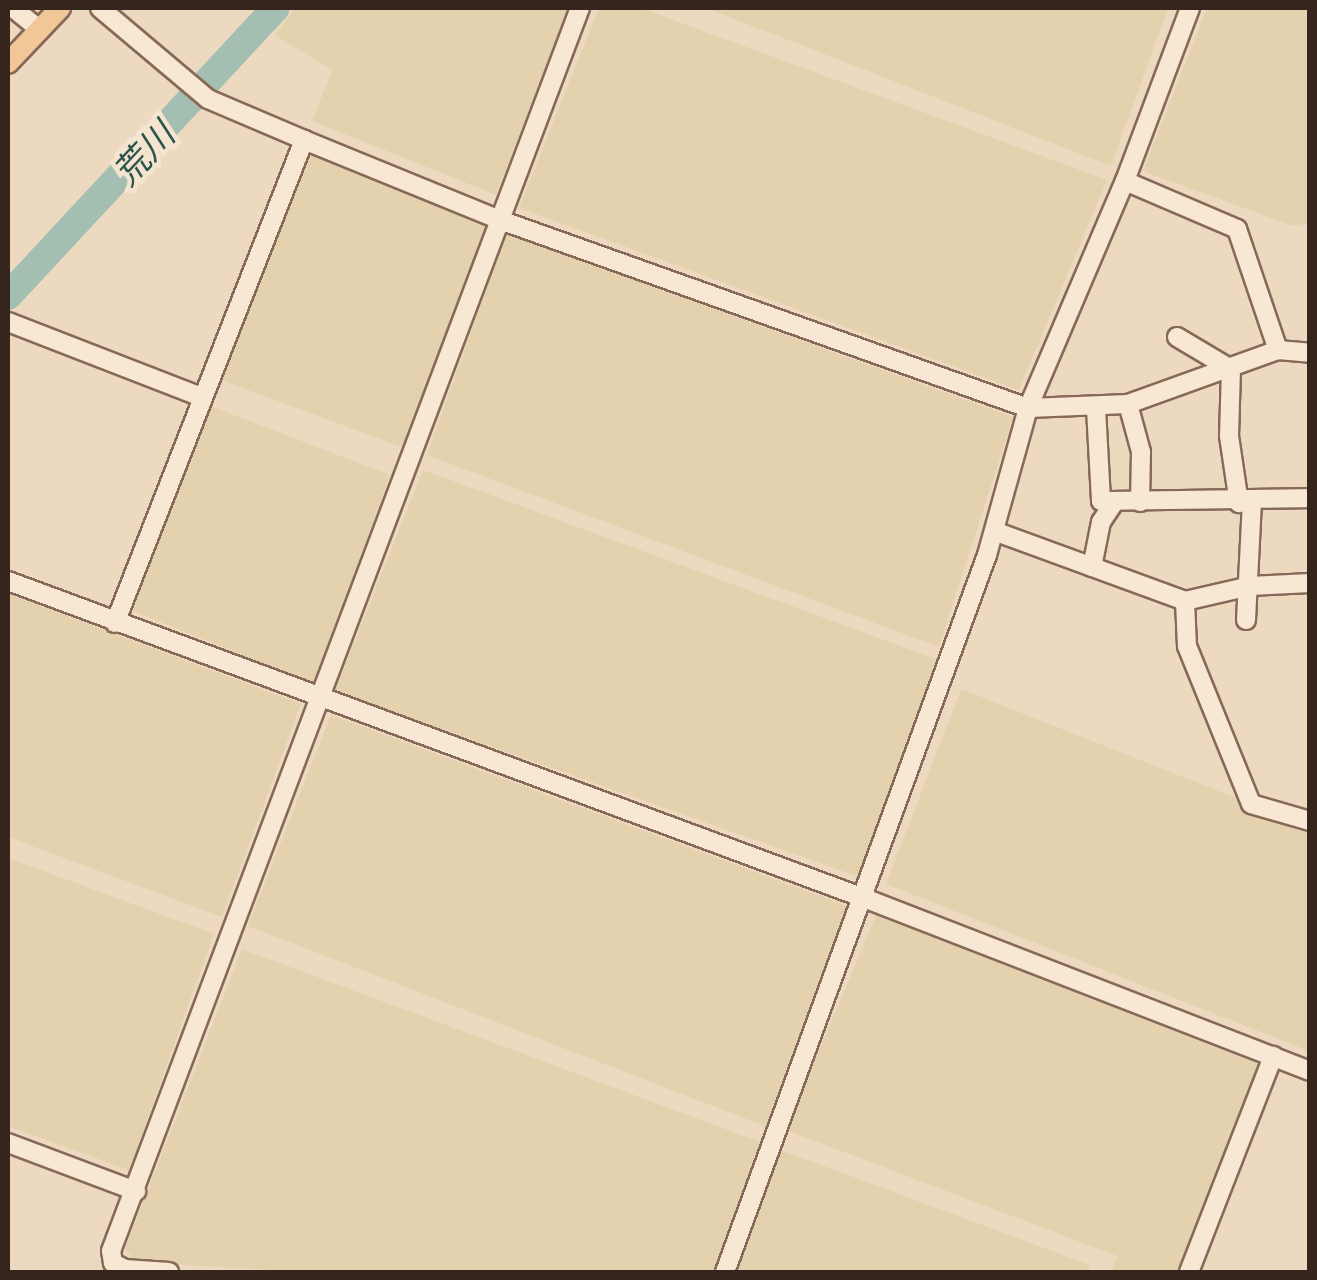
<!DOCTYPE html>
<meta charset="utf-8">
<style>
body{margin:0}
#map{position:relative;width:1317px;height:1280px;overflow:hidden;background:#edd9c0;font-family:Literata,"Noto Sans JP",serif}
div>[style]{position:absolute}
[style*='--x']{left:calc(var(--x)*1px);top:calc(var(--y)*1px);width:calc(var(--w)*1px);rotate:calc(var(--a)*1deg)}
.farmland>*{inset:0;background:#e3d2ad}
.river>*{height:28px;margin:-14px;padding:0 14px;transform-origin:14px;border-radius:14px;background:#a3bfb2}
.roads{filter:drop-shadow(2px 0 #866958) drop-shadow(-2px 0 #866958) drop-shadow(0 2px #866958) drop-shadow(0 -2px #866958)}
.minor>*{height:18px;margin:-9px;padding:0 9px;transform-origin:9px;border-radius:9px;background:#f8e7d3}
.major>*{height:20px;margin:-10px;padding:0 10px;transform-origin:10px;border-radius:10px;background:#f1c797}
span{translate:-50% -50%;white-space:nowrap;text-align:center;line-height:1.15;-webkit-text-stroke:9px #f5e4cf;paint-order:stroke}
.water-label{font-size:35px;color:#2c554c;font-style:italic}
.frame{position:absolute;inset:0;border:10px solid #36251c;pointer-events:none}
</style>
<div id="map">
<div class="farmland">
<i style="clip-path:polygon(295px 8px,568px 8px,496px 195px,312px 121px,332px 70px,275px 35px)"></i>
<i style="clip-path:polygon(599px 8px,641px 8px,1107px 180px,1019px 390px,519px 208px)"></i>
<i style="clip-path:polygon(706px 8px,1168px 8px,1111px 166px)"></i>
<i style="clip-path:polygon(1207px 8px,1309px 8px,1309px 223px,1293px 226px,1143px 171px)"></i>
<i style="clip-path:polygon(308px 151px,487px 223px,404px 448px,221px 380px)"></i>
<i style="clip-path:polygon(506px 234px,1013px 417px,939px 647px,427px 455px)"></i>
<i style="clip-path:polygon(208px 405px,390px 475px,314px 684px,133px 611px)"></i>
<i style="clip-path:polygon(423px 470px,936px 659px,859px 877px,335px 691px)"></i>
<i style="clip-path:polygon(8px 594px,301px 704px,222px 917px,8px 837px)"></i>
<i style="clip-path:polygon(961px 689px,1309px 827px,1309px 1051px,886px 884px)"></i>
<i style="clip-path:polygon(331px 715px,847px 906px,767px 1127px,248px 926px)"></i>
<i style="clip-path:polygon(8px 858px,214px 934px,129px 1170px,8px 1126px)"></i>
<i style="clip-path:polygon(876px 915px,1266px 1067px,1184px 1272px,1111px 1272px,1117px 1256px,786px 1130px)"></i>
<i style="clip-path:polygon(242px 949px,760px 1142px,715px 1272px,303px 1272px,137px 1262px,125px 1249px)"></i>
<i style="clip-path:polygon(778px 1149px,1090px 1265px,1087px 1272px,735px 1272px)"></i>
</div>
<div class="river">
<i style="--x:8;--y:296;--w:393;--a:-47.1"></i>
</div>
<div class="roads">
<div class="minor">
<i style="--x:13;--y:8;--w:35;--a:39"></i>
<i style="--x:100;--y:8;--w:141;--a:40.1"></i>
<i style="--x:208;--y:99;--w:104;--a:23.1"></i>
<i style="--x:1190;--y:8;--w:185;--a:110.6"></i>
<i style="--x:1125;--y:181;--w:122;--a:23.2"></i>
<i style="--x:1237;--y:229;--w:128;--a:71.3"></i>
<i style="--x:1278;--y:350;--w:32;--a:5"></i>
<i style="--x:8;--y:322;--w:205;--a:21.2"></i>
<i style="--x:1177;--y:337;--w:63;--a:30.7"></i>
<i style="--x:1231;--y:369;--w:67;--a:91.7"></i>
<i style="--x:1229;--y:436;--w:68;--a:81.5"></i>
<i style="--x:1128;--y:404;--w:50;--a:74.8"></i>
<i style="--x:1141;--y:452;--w:50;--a:91.1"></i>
<i style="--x:1096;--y:408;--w:93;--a:86.9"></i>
<i style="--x:1101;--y:501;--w:209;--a:-0.8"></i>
<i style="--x:994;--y:531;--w:203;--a:20.1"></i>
<i style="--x:1185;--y:601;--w:45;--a:87.5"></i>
<i style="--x:1187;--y:646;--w:170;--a:67.9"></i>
<i style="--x:1251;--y:804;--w:61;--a:16.1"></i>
<i style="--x:1092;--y:567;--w:46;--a:-78.7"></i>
<i style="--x:1101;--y:522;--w:25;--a:-56"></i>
<i style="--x:8;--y:581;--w:913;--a:20.32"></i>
<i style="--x:864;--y:898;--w:478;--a:21.2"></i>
<i style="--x:1185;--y:601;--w:67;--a:-13"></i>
<i style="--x:1250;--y:586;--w:60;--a:-2.9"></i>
<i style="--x:1246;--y:620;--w:117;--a:-87.1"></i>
<i style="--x:115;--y:623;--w:519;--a:-68.63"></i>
<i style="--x:304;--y:140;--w:212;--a:22.2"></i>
<i style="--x:500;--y:220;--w:560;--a:19.6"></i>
<i style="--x:1028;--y:408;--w:100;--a:-2.3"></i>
<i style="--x:1128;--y:404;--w:159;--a:-19.8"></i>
<i style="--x:8;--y:1143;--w:137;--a:20.6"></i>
<i style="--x:169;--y:1272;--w:44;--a:-176.1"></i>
<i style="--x:125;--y:1269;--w:13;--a:-153"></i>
<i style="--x:113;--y:1263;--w:12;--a:-99"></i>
<i style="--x:111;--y:1251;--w:1329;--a:-69.33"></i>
<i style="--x:725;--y:1272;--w:763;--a:-69.93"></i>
<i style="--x:987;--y:555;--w:153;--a:-74.4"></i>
<i style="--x:1028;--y:408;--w:247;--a:-66.9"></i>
<i style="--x:1189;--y:1272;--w:232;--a:-68.7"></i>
</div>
<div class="major">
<i style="--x:8;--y:63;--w:76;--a:-46.6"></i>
</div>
</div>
<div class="water-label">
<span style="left:142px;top:152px;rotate:-47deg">荒川</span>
</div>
<div class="frame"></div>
</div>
